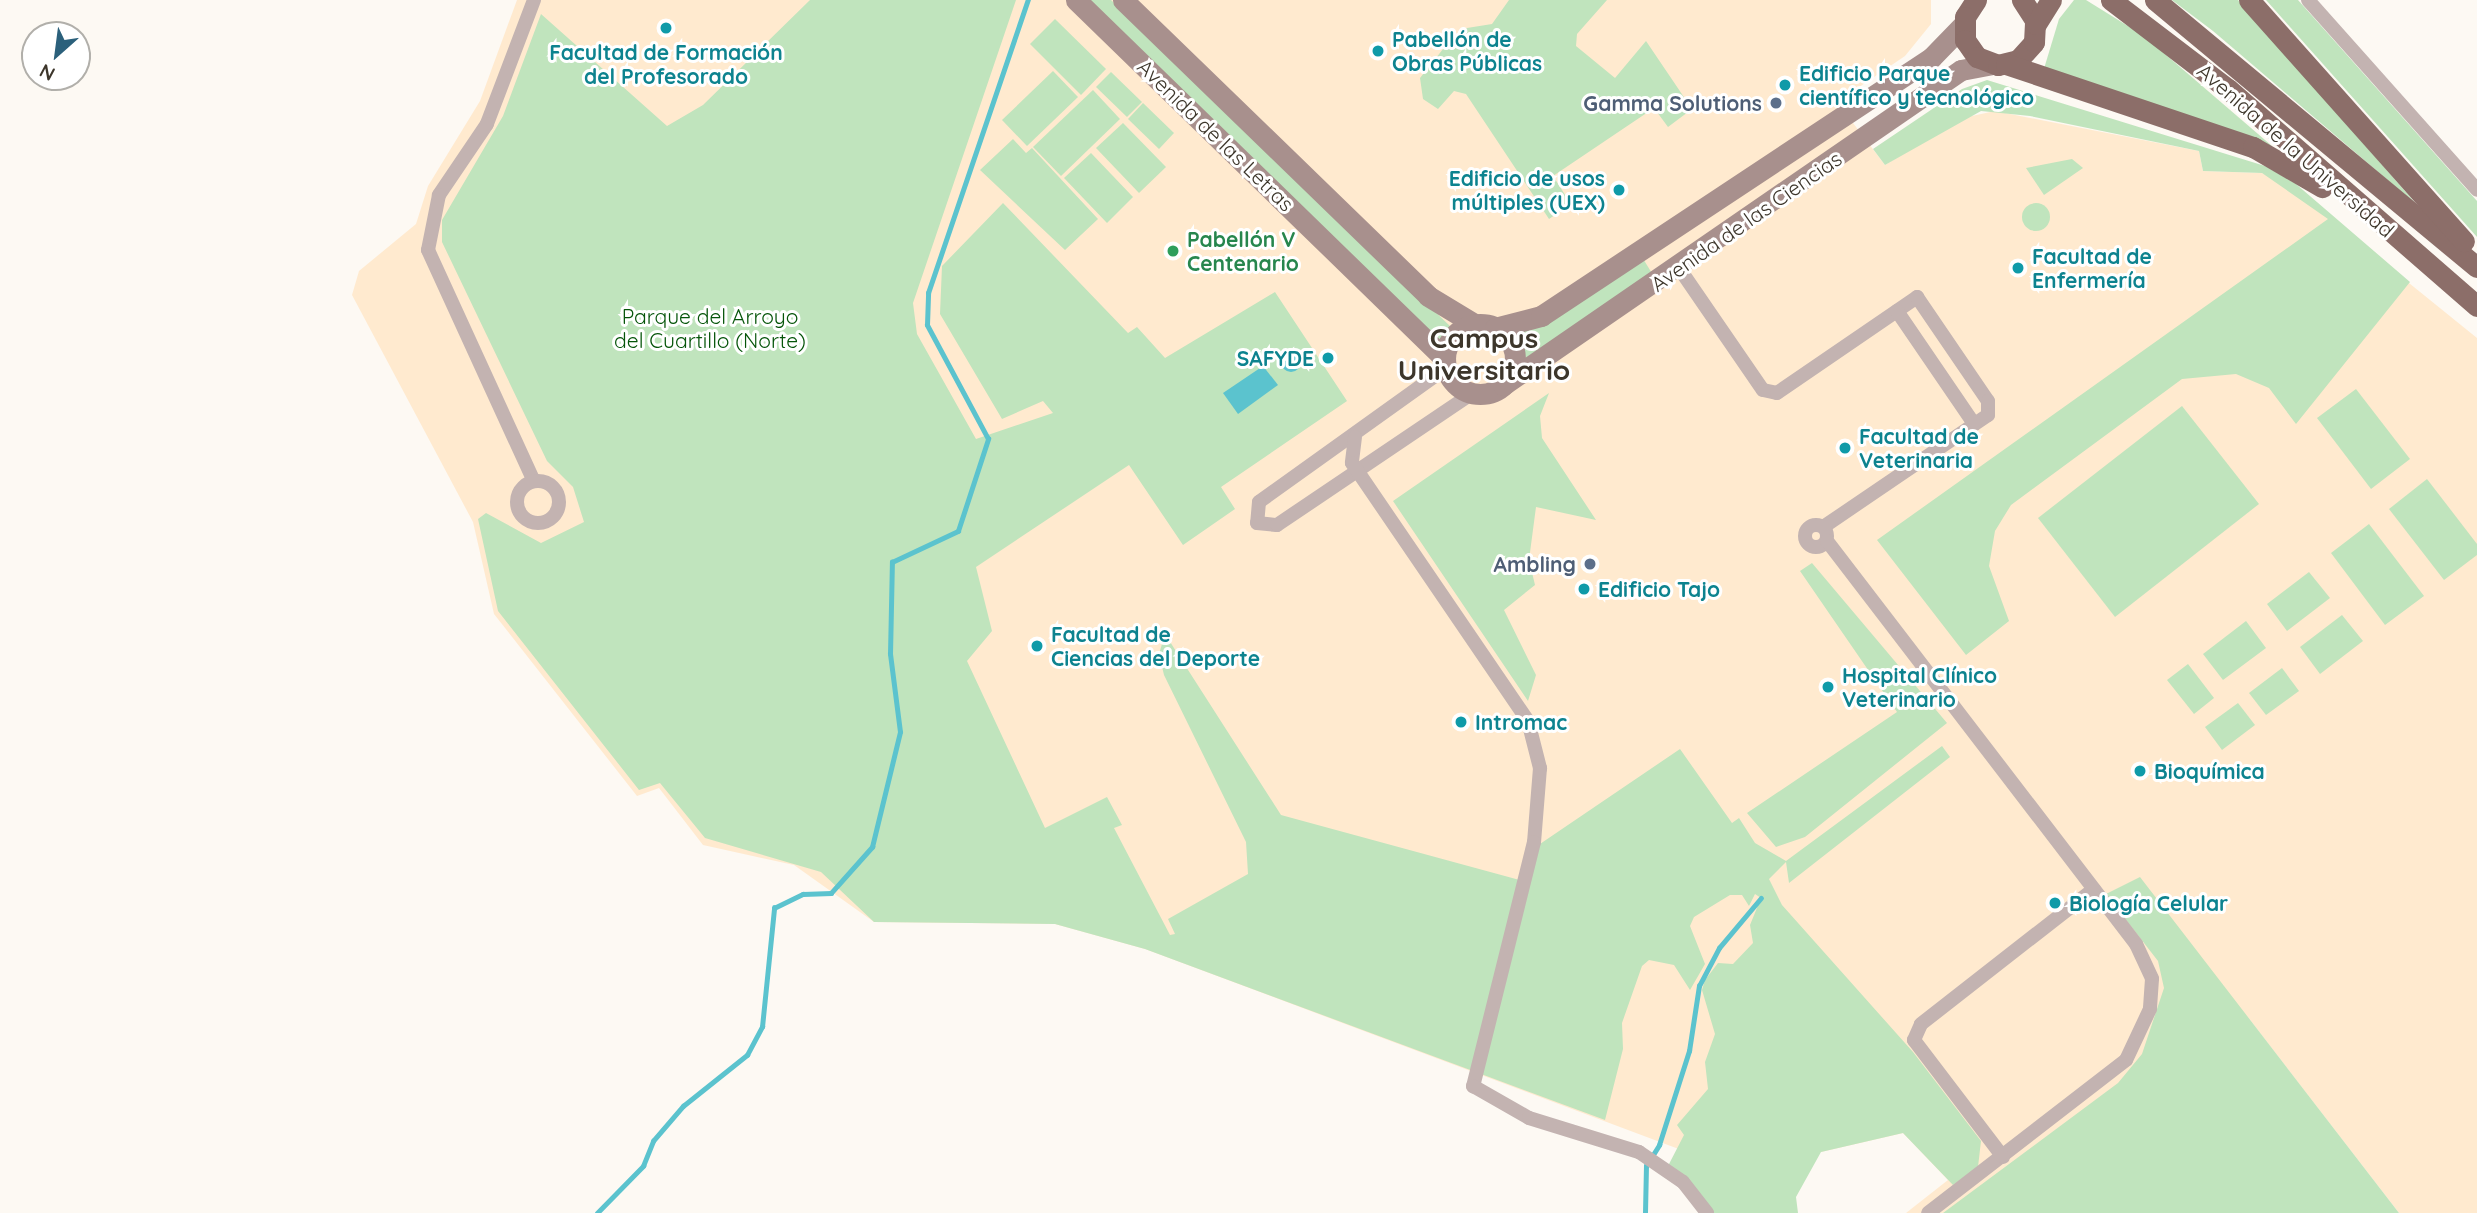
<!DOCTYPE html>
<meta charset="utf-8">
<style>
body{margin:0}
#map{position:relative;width:2477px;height:1213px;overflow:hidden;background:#fdf9f3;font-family:Quicksand,sans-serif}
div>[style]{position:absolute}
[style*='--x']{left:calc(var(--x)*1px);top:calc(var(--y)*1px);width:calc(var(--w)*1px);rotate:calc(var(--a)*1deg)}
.built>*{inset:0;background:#ffeacf}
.green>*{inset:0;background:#c0e4bd}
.round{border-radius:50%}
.water>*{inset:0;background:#5bc3ce}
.stream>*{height:4.5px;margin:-2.25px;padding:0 2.25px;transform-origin:2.25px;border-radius:2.25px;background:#5bc3ce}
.minor>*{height:14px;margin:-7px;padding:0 7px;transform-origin:7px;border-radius:7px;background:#c3b3b1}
.minor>.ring{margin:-7px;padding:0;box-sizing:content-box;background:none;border:14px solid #c3b3b1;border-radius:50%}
.secondary>*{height:21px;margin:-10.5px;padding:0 10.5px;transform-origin:10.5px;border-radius:10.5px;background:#a8908d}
.secondary>.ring{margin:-10.5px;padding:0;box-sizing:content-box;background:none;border:21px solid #a8908d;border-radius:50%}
.trunk>*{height:21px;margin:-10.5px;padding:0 10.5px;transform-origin:10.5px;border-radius:10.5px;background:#8c6e69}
.dots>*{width:19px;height:19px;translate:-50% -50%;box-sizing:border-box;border:4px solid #fff;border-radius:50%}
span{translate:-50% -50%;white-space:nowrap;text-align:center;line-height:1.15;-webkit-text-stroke:6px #fff;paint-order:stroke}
.culture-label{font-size:21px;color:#0d838f;font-weight:700}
.left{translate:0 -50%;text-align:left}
.right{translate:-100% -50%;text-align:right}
.service-label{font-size:21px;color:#4e5e75;font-weight:700}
.street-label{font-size:21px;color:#3d362b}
.leisure-label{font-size:21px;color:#27864d;font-weight:700}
.park-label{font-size:21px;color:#055509}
.district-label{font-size:28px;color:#3d362b;font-weight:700}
.north{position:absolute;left:21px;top:21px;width:70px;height:70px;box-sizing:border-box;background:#fff;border:2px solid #b1afaa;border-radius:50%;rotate:208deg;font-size:19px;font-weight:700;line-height:28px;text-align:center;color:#3d362b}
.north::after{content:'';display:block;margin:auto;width:24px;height:32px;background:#2b607b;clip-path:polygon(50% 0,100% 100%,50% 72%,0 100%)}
</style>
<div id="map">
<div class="built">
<i style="clip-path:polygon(517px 0,1931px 0,1931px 24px,1905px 56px,1837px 102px,1885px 165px,1958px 119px,1995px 111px,2199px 151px,2203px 171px,2262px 173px,2289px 186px,2477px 338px,2477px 1213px,2399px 1213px,2250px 1020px,1981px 1213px,1906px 1213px,1948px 1180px,1903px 1133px,1821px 1152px,1684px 1151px,1145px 949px,1055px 924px,874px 922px,794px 865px,703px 845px,659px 788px,637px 796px,494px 614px,473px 522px,352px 295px,359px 271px,416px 224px,428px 186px,480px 101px)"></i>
</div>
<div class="green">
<i style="clip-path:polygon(810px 0,1016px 0,913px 303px,917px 334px,976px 439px,1053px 413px,1043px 401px,1002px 419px,940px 314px,942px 266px,1003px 203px,1128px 333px,1137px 327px,1165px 358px,1275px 292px,1347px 401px,1221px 487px,1235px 509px,1183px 545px,1129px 465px,976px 567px,992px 631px,967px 661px,1045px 828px,1107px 797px,1122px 825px,1114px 828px,1170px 935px,1175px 934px,1168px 919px,1248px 874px,1246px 842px,1164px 675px,1159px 654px,1165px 634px,1281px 815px,1527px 882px,1537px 846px,1680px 749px,1732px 823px,1739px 818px,1755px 843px,1786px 861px,1942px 746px,1950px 757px,1789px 883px,1786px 862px,1769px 879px,1782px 905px,1913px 1052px,1981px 1141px,1978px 1167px,1953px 1185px,1903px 1133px,1821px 1152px,1796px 1197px,1798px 1213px,1713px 1213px,1668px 1166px,1684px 1135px,1677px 1125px,1708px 1089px,1705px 1062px,1715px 1034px,1702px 990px,1705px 980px,1718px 963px,1733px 964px,1753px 943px,1750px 925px,1761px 898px,1755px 894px,1749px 906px,1742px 895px,1730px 895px,1694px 917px,1690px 926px,1705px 964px,1690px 990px,1674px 965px,1649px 960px,1642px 966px,1622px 1023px,1623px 1049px,1605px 1120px,1145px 949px,1055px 924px,874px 922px,821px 872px,705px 838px,660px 783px,639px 790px,498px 611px,478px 519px,486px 513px,541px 543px,584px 522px,573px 487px,547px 461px,442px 242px,442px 220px,503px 116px,541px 14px,667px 126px,703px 105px)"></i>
<i style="clip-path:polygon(1087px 0,1111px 0,1451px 327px,1439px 342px)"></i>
<i style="clip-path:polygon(1509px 0,1607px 0,1577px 34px,1576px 46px,1615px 78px,1646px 41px,1692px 109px,1668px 127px,1654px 108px,1553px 176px,1571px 204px,1549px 219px,1466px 94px,1454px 91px,1438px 109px,1423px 99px,1420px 78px,1451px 39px,1467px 28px,1492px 24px)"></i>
<i style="clip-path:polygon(2074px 0,2086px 0,2144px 36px,2272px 146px,2043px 72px,2059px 19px)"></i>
<i style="clip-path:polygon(2172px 0,2238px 0,2418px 206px,2213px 31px)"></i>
<i style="clip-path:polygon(2266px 0,2298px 0,2477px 201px,2477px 237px)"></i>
<i style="clip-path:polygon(1055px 19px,1106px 69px,1081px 95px,1030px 44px)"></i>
<i style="clip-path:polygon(1053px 71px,1078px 97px,1027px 146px,1002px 120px)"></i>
<i style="clip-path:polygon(1111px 72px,1142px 102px,1127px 117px,1096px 87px)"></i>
<i style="clip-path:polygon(1987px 80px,2265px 166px,2296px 184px,2410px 282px,2296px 424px,2269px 388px,2236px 374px,2182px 379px,2011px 505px,1995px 531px,1989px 566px,2009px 621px,1966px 655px,1877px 540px,2328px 219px,2262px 173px,2203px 171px,2199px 151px,2030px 116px,1981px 111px,1885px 165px,1873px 149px,1962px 89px)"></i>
<i style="clip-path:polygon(1093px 90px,1120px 119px,1061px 176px,1033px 147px)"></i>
<i style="clip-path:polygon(1143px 103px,1174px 133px,1159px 149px,1128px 119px)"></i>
<i style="clip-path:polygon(1123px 123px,1166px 167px,1139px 193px,1096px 148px)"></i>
<i style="clip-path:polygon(1013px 139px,1026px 153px,1032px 148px,1098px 219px,1065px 250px,980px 170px)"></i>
<i style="clip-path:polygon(1091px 153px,1133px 197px,1107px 223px,1064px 178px)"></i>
<i style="clip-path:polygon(2072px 159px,2083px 168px,2044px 195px,2026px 168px)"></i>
<i class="round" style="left:2022px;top:203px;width:28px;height:28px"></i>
<i style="clip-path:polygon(1642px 257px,1653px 275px,1522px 362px,1515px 333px)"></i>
<i style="clip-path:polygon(2356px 389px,2410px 459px,2371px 489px,2317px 418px)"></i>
<i style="clip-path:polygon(1549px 393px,1540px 416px,1542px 438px,1596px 520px,1536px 507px,1529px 560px,1535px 585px,1504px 610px,1536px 675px,1528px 701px,1393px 501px)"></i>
<i style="clip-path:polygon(2182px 406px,2259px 504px,2115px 617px,2038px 518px)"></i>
<i style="clip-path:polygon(2427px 479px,2477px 544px,2477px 555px,2444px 580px,2389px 509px)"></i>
<i style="clip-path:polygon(2369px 524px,2424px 596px,2385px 625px,2331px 553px)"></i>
<i style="clip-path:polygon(1812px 563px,1947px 723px,1805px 837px,1776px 847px,1747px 813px,1897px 712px,1800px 571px)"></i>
<i style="clip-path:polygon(2309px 572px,2330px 598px,2287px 631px,2267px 604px)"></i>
<i style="clip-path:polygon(2342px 615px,2363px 641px,2320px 674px,2300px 647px)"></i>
<i style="clip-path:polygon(2246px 621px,2266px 648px,2223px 680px,2203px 654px)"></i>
<i style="clip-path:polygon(2188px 664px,2214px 698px,2194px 714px,2167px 680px)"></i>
<i style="clip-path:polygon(2282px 668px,2299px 691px,2266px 715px,2249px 693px)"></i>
<i style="clip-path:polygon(2238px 703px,2255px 725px,2222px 750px,2205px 727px)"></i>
<i style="clip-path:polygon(2140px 877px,2399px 1213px,1943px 1213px,2118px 1083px,2142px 1054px,2164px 988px,2158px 961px,2106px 894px)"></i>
</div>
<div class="water">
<i class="round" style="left:1281px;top:352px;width:20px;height:20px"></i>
<i style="clip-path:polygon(1263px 366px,1278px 385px,1238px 414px,1223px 393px)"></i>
</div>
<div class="stream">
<i style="--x:597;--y:1213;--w:66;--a:-45.6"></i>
<i style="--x:643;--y:1166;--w:27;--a:-68"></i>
<i style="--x:653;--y:1141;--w:46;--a:-49.4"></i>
<i style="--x:683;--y:1106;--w:82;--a:-38.6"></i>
<i style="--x:747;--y:1055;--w:32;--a:-62"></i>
<i style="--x:762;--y:1027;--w:120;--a:-84.2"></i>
<i style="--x:774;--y:908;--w:32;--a:-26"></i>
<i style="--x:803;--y:894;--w:28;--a:-2"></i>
<i style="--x:831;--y:893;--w:62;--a:-48.3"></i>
<i style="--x:872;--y:847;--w:118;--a:-76.3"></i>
<i style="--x:900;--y:732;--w:79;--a:-97.3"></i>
<i style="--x:890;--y:654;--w:92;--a:-88.8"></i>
<i style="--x:892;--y:562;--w:73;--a:-25.2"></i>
<i style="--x:958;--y:531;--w:97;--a:-71.9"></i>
<i style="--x:988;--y:439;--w:129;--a:-118.2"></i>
<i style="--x:927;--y:325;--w:32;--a:-88"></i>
<i style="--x:928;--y:293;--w:310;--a:-71.2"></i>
<i style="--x:1645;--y:1213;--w:47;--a:-88.8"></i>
<i style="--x:1646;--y:1166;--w:25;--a:-58"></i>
<i style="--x:1659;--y:1145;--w:99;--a:-72.3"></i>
<i style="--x:1689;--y:1051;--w:66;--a:-81.3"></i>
<i style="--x:1699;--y:986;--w:43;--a:-62.2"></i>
<i style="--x:1719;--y:948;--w:65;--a:-50"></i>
</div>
<div class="minor">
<i style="--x:534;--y:0;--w:133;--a:110.8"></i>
<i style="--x:487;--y:124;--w:86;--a:124.1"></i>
<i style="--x:439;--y:195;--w:56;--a:101.3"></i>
<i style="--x:428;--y:250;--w:254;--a:65.4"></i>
<i style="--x:2308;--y:0;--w:254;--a:48.3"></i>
<i style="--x:1679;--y:268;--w:148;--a:55.5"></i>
<i style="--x:1763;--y:390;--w:14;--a:12"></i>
<i style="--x:1777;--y:393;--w:170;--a:-34.4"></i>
<i style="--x:1917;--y:297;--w:126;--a:55.7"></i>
<i style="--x:1988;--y:401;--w:14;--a:90"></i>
<i style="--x:1988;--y:415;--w:199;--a:145.8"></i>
<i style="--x:1897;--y:311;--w:137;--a:55.7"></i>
<i style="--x:1446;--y:368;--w:230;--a:144.4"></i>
<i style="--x:1259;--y:502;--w:21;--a:95"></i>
<i style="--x:1257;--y:523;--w:20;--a:6"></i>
<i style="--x:1277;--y:525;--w:236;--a:-34"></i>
<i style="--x:1355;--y:437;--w:26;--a:97"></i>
<i style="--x:1352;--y:463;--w:312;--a:55.7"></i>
<i style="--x:1528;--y:721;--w:49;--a:75.7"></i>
<i style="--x:1540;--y:768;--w:74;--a:94.6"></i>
<i style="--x:1534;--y:842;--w:252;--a:104"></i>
<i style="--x:1473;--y:1086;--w:64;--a:29.7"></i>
<i style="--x:1529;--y:1118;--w:115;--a:17.2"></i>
<i style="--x:1639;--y:1152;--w:53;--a:34.3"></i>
<i style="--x:1683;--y:1182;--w:39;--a:52"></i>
<i class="ring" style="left:517px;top:481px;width:28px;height:28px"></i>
<i class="ring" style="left:1805px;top:525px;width:8px;height:8px"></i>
<i style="--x:1827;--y:541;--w:508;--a:52.52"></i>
<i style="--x:2136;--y:944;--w:38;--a:65"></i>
<i style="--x:2152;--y:979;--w:30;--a:94"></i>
<i style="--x:2150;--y:1009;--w:56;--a:115.2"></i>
<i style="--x:2126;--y:1060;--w:250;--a:142.3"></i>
<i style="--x:2003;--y:1157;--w:147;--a:-127.3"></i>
<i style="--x:1914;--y:1040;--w:17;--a:-66"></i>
<i style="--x:1921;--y:1024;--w:219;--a:-38"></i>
</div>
<div class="secondary">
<i style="--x:1076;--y:0;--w:515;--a:44.21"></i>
<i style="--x:1123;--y:0;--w:425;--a:44.1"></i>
<i style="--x:1428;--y:296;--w:56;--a:31.1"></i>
<i class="ring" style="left:1445px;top:324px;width:49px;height:49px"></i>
<i style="--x:1495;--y:328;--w:48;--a:-14.6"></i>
<i style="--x:1541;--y:316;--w:468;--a:-33.5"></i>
<i style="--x:1931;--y:58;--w:46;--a:-45.9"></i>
<i style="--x:1503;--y:385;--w:556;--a:-34.52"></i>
<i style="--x:1961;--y:70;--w:31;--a:-11"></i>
</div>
<div class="trunk">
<i style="--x:1976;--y:0;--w:20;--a:123"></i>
<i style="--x:1965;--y:17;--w:23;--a:90"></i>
<i style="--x:1965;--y:40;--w:21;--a:55"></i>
<i style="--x:1977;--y:57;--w:22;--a:21"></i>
<i style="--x:1998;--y:65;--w:21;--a:-14"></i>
<i style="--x:2018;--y:60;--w:24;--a:-48"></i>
<i style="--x:2034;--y:42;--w:22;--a:-87"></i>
<i style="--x:2035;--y:20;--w:24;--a:-123"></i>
<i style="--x:2111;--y:0;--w:147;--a:37.3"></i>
<i style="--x:2228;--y:89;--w:330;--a:41.1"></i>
<i style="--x:2155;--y:0;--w:418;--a:39.7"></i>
<i style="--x:2249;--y:0;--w:323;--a:48.3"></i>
<i style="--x:2036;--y:24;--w:28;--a:-58"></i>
<i style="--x:2006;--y:64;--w:261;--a:18.6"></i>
<i style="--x:2253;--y:147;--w:80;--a:30.1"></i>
</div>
<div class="dots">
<i style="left:666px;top:28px;background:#0f9aa8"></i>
<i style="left:1378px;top:51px;background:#0f9aa8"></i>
<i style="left:1785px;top:85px;background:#0f9aa8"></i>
<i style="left:1776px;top:103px;background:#5c6f8a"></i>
<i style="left:1619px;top:190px;background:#0f9aa8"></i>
<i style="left:1173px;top:251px;background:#2e9e5b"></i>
<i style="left:2018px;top:268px;background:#0f9aa8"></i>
<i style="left:1328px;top:358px;background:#0f9aa8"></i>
<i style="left:1845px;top:448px;background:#0f9aa8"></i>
<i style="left:1590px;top:564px;background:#5c6f8a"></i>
<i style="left:1584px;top:589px;background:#0f9aa8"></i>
<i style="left:1037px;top:646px;background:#0f9aa8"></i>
<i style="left:1828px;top:687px;background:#0f9aa8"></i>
<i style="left:1461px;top:722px;background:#0f9aa8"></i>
<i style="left:2140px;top:771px;background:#0f9aa8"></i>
<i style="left:2055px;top:903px;background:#0f9aa8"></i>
</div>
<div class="culture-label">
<span class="left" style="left:1392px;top:51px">Pabellón de<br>Obras Públicas</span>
<span style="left:666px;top:64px">Facultad de Formación<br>del Profesorado</span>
<span class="left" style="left:1799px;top:85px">Edificio Parque<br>científico y tecnológico</span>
<span class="right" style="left:1605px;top:190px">Edificio de usos<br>múltiples (UEX)</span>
<span class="left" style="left:2032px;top:268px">Facultad de<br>Enfermería</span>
<span class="right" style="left:1314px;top:358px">SAFYDE</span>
<span class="left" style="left:1859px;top:448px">Facultad de<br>Veterinaria</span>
<span class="left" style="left:1598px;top:589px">Edificio Tajo</span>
<span class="left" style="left:1051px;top:646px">Facultad de<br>Ciencias del Deporte</span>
<span class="left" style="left:1842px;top:687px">Hospital Clínico<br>Veterinario</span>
<span class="left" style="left:1475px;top:722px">Intromac</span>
<span class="left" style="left:2154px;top:771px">Bioquímica</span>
<span class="left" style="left:2069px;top:903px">Biología Celular</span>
</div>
<div class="service-label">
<span class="right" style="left:1762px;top:103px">Gamma Solutions</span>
<span class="right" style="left:1576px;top:564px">Ambling</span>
</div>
<div class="street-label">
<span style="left:1216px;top:135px;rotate:44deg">Avenida de las Letras</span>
<span style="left:2296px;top:150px;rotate:41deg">Avenida de la Universidad</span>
<span style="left:1746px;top:221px;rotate:-35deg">Avenida de las Ciencias</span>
</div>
<div class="leisure-label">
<span class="left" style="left:1187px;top:251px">Pabellón V<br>Centenario</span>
</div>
<div class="park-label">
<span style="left:710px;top:328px">Parque del Arroyo<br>del Cuartillo (Norte)</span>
</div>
<div class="district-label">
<span style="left:1484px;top:354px">Campus<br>Universitario</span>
</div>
<div class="north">N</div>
</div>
